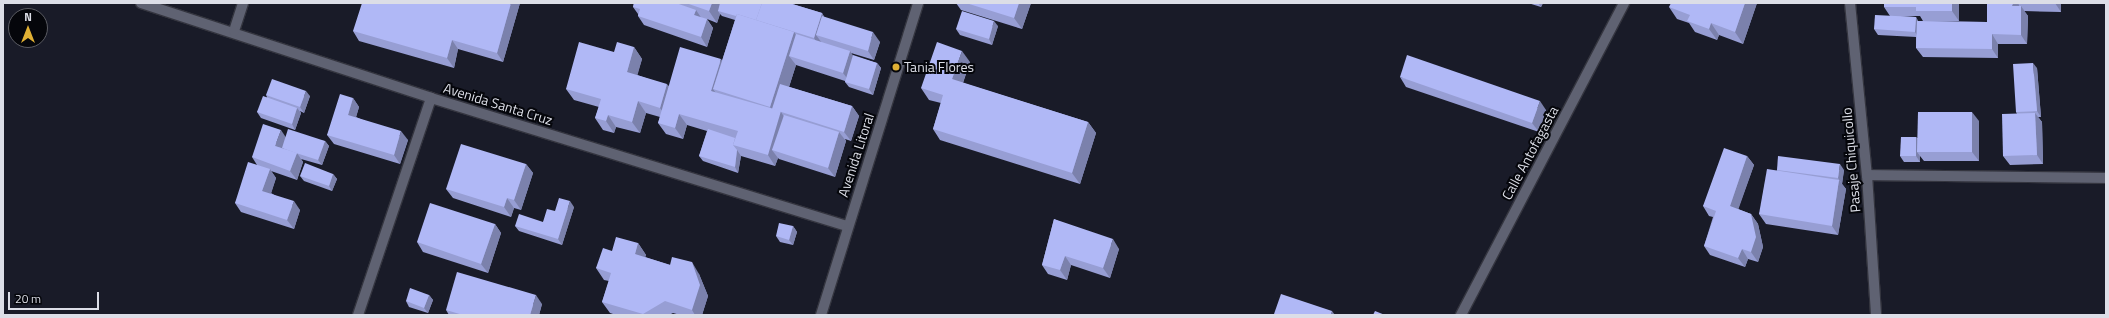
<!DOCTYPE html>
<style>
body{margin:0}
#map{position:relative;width:2109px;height:318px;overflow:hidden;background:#191b28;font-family:"Titillium Web",sans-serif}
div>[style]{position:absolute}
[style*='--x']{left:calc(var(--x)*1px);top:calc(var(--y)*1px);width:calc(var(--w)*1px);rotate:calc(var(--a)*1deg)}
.roads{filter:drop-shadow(1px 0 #34353f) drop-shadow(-1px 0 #34353f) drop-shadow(0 1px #34353f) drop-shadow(0 -1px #34353f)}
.street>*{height:10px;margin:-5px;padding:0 5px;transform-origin:5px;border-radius:5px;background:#5f6272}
.wall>*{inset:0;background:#979ed4}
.shaded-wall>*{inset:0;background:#7b81ac}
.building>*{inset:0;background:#b0b8f6}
.dots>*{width:11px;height:11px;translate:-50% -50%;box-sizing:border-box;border:2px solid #05060b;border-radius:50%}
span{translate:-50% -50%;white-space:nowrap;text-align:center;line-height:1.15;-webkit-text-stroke:4px #05060b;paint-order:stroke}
.poi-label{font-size:14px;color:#dcdee7}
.left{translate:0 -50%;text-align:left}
.street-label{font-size:14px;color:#dcdee7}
.frame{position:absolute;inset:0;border:4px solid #dcdee7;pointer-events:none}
.north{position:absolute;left:8px;top:8px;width:40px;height:40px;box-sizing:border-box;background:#05060b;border:1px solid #5b5c63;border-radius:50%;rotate:0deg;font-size:11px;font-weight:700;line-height:16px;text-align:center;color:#dcdee7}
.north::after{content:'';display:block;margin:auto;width:14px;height:18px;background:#e0b034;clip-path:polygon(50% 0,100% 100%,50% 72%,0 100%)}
.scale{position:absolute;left:8px;top:292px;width:91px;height:18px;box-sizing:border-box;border:2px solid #dcdee7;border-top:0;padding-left:5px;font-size:12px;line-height:14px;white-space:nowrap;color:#dcdee7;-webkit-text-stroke:3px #05060b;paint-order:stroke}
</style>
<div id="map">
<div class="roads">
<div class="street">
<i style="--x:141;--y:3;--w:305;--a:18.1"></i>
<i style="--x:431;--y:98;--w:436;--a:17.1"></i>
<i style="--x:1850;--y:3;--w:173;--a:84.4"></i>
<i style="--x:1867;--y:175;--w:140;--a:86.3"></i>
<i style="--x:234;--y:31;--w:29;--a:-72"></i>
<i style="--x:1867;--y:175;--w:239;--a:0.7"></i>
<i style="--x:358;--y:315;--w:229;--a:-71.4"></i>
<i style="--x:821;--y:315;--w:327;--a:-72.7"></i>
<i style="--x:1461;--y:315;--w:352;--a:-62.4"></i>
</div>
</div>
<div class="wall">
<i style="clip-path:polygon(520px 3px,503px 62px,458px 49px,454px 68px,359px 41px,353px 31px)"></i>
<i style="clip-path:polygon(634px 3px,789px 3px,822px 13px,824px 17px,880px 42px,874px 60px,851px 53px,853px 56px,877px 63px,881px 68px,873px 95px,849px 87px,845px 82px,845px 81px,796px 65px,789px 87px,852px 106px,859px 116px,851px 141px,845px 139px,846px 141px,835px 177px,779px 159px,778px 158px,775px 166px,741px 156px,738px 173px,703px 161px,699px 156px,707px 131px,687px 125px,683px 139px,666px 134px,658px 123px,660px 117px,646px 113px,640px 133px,616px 127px,614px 133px,603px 130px,595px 118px,599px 107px,574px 100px,566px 89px,614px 52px,634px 47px,642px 59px,637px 75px,669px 86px,722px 61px,735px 20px,722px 16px,720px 14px,717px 23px,707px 19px,713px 28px,707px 47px,644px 25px,638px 16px,638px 14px,633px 7px)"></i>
<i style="clip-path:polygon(956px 3px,1031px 3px,1022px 29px,961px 10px)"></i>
<i style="clip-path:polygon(1528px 3px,1543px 3px,1541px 7px)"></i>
<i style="clip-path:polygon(1757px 3px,1743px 44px,1719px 35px,1717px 40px,1695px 32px,1689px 23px,1677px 19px,1669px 7px)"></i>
<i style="clip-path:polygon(1959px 3px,1959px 21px,1923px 21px,1920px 16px,1900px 16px,1916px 17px,1918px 21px,1987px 22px,1987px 3px,2061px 3px,2061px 12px,2024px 11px,2028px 16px,2027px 44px,1998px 44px,1998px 58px,1923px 57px,1916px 48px,1916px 37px,1878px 35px,1874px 29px,1890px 16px,1884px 7px)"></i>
<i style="clip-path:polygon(998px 26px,992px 45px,960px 35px,956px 29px)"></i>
<i style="clip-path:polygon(970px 62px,963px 83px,1088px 122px,1096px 133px,1080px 184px,940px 140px,933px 129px,941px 103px,929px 100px,921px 88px)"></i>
<i style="clip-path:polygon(2037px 68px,2041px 117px,2038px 117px,2042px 122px,2043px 164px,2010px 165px,2003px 156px,2017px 114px,2016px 112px)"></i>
<i style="clip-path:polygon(1400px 77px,1546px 110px,1539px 132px,1406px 87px)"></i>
<i style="clip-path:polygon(266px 95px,310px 96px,304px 113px,300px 111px,301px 113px,295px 130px,261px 118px,257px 112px,267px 97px)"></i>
<i style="clip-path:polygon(353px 98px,359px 107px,356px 117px,408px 140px,400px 164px,334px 144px,327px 135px)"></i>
<i style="clip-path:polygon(1979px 121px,1979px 161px,1924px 161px,1920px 156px,1920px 162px,1904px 162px,1900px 156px,1916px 137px,1917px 138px)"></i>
<i style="clip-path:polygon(286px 137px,325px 141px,329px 146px,322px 165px,301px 159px,303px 162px,297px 180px,271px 171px,276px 178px,271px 193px,300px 210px,294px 229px,241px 212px,235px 203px,257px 165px,252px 157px)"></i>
<i style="clip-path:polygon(1747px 156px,1754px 165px,1738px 209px,1751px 214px,1758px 224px,1763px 247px,1758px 262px,1748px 259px,1745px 267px,1710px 255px,1704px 246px,1713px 217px,1709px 216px,1703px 206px)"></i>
<i style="clip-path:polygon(526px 164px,533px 173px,521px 210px,514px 208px,511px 217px,453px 198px,446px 189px)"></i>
<i style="clip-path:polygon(1777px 170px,1844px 170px,1842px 184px,1846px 189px,1838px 235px,1766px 224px,1759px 214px)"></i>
<i style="clip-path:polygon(333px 174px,337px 179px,332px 191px,304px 181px,300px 176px)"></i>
<i style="clip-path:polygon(574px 207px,562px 245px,519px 231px,515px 226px,543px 222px,555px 211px)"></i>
<i style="clip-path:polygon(1054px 219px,1119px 249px,1110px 278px,1071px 265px,1067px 280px,1048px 274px,1042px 265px)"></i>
<i style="clip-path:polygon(495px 224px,501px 233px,488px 273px,423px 252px,417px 242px)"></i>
<i style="clip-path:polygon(793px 226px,797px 232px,793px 245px,780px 242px,776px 236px)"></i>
<i style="clip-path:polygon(638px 243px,646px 255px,645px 257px,699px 274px,708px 296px,702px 315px,680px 315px,673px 313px,669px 315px,616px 315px,610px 313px,602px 302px,609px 281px,604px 280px,596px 268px,612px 251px)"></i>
<i style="clip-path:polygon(429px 295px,433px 300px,428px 313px,409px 307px,406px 301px)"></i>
<i style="clip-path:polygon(542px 304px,539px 315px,449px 315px,446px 310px)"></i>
</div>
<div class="shaded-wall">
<i style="clip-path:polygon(511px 3px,520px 3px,503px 62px,497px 53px)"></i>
<i style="clip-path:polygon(712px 3px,724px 3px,718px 11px,720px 14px,717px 23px,709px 11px)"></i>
<i style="clip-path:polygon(1019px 3px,1031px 3px,1022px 29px,1014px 18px)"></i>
<i style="clip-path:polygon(1538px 3px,1543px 3px,1541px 7px)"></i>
<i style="clip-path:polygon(1745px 3px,1757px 3px,1743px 44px,1735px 32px)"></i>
<i style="clip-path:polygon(1952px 3px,1959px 3px,1959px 21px,1952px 11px)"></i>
<i style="clip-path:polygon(2013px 3px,2018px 3px,2019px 5px,2019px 15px,2012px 6px)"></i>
<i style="clip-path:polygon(2055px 3px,2061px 3px,2061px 12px)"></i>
<i style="clip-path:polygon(2021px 6px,2028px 16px,2027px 44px,2021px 35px)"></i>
<i style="clip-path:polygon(696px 10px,702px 19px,694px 15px)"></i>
<i style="clip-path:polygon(822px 13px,828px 23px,816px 35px,822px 43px,820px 48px,814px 38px)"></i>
<i style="clip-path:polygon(1916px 17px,1919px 23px,1918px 37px,1915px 32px)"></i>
<i style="clip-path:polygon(707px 19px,713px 28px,707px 47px,701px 37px)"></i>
<i style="clip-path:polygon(994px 21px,998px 26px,992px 45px,989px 39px)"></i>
<i style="clip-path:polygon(1711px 23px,1719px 35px,1717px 40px,1709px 29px)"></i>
<i style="clip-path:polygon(794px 32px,802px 43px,789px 56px,796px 65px,781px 112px,788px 123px,772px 150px,778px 158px,775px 166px,768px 155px,772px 110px,770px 107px)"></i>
<i style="clip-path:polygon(873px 32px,880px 42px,874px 60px,868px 51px)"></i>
<i style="clip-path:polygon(1992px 34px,1998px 44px,1998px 58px,1992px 49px)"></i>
<i style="clip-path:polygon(452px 40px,458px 49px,454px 68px,447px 58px)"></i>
<i style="clip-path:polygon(634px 47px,642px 59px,635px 84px,627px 72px)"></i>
<i style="clip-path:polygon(850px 51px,856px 60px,850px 82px,843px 73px)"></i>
<i style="clip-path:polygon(962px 51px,970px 62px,960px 91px,952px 79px)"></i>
<i style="clip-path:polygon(721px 59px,729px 70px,713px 89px,720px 99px,711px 91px)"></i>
<i style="clip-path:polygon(877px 63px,881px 68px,873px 95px,869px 89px)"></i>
<i style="clip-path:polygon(2033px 63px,2037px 68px,2041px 117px,2037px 111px)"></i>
<i style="clip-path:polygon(667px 84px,675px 95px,668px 119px,660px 108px)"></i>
<i style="clip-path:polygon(306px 91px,310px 96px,304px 113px,300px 107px)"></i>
<i style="clip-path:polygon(353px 98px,359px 107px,354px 124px,348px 115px)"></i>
<i style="clip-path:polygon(638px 101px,646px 113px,640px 133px,632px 122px)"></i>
<i style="clip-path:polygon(1540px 101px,1546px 110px,1539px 132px,1532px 123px)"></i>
<i style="clip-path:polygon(852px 106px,859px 116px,851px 141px,844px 132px)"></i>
<i style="clip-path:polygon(297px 108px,301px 113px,295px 130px,292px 124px)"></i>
<i style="clip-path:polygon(1972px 112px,1979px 121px,1979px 161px,1972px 152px)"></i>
<i style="clip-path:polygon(2035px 113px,2042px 122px,2043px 164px,2037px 155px)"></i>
<i style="clip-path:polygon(679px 114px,687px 125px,683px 139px,675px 128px)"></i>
<i style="clip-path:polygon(608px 115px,616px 127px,614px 133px,606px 121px)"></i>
<i style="clip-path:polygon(1088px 122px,1096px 133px,1080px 184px,1072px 173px)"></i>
<i style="clip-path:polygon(281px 130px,287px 139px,284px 149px,275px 146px)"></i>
<i style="clip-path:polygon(401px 131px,408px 140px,400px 164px,394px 155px)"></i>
<i style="clip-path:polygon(839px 132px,846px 141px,835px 177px,828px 168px)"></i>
<i style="clip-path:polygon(1916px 137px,1920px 142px,1917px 152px,1920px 156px,1920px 162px,1916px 156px)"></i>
<i style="clip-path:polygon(325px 141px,329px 146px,322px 165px,318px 160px)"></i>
<i style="clip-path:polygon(737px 150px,741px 156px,738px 173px,735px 167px)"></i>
<i style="clip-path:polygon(297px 153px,303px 162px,297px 180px,290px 171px)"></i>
<i style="clip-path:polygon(1747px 156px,1754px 165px,1736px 216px,1730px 206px)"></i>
<i style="clip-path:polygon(526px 164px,533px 173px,521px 210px,514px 200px)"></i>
<i style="clip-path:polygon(1840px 164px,1844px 170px,1842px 184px,1838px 178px)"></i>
<i style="clip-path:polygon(270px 169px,276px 178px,269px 200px,262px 191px)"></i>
<i style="clip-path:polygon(333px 174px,337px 179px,332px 191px,329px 186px)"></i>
<i style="clip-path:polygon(1839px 180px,1846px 189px,1838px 235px,1832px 226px)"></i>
<i style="clip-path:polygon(507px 198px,514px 208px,511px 217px,504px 207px)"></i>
<i style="clip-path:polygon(294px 201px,300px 210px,294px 229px,287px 220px)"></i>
<i style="clip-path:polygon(570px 201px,574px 207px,562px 245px,558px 239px)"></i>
<i style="clip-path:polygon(1751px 214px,1758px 224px,1763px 247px,1758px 262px,1751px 252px)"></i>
<i style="clip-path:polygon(495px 224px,501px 233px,488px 273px,481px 264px)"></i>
<i style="clip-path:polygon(793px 226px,797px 232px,793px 245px,789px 240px)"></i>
<i style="clip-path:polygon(1113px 239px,1119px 249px,1110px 278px,1103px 268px)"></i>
<i style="clip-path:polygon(638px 243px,646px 255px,643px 265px,635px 254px)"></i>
<i style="clip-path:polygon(1742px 249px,1748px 259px,1745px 267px,1738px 258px)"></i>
<i style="clip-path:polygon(1065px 256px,1071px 265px,1067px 280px,1060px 270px)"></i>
<i style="clip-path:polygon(692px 262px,699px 274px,708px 296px,702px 315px,695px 315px,692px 310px)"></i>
<i style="clip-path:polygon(429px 295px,433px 300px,428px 313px,424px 308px)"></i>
<i style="clip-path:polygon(536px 295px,542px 304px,539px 315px,530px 315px)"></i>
<i style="clip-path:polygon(1332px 311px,1335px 315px,1331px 315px)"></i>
</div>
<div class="building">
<i style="clip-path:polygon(362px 3px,511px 3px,497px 53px,452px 40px,447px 58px,353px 31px)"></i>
<i style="clip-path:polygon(634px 3px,676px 3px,696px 10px,694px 15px,707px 19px,701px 37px,638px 16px,640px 9px,633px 7px)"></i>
<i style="clip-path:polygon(686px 3px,712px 3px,709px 11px)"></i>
<i style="clip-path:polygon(720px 3px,762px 3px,756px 20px,737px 14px,736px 16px,718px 11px)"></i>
<i style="clip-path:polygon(762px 3px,789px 3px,822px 13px,814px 38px,756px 20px)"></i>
<i style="clip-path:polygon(966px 3px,1019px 3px,1014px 18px)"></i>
<i style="clip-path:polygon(1671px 3px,1745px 3px,1735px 32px,1711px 23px,1709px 29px,1687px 21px,1690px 15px,1669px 7px)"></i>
<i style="clip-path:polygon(1884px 3px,1952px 3px,1952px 11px,1916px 11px,1916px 7px,1884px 7px)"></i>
<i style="clip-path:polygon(1987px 3px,2013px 3px,2012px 6px,2021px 6px,2021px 35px,1992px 34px,1992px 49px,1916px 48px,1917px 21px,1987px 22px)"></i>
<i style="clip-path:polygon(962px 11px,994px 21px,989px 39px,956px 29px)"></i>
<i style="clip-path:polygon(737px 14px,794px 32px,770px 107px,713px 89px)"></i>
<i style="clip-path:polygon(1875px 15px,1916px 17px,1915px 32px,1874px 29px)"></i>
<i style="clip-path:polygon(822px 16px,873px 32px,868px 51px,816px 35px)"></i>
<i style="clip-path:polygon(796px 34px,850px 51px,843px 73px,789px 56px)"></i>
<i style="clip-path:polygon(579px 42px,614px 52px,617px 42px,634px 47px,627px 72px,667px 84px,660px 108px,638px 101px,632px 122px,608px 115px,606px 121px,595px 118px,601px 99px,566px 89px)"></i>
<i style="clip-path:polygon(937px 42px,962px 51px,952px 79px,1088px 122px,1072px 173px,933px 129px,943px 95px,921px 88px)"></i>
<i style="clip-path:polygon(680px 47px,721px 59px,711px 91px,781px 111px,768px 155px,733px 145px,738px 131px,679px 114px,675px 128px,658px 123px)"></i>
<i style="clip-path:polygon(853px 55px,877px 63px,869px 89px,845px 82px)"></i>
<i style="clip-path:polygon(1407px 55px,1540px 101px,1532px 123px,1400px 77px)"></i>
<i style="clip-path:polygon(2033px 63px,2037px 111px,2016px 112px,2013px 64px)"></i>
<i style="clip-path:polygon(272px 79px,306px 91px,300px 107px,266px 95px)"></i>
<i style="clip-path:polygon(780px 84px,852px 106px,844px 132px,772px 109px)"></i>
<i style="clip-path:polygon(340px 94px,353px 98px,348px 115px,401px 131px,394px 155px,327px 135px)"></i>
<i style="clip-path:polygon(263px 96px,297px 108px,292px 124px,257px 112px)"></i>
<i style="clip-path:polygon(1918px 112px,1972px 112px,1972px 152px,1917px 152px)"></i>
<i style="clip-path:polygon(2035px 113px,2037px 155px,2003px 156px,2002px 114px)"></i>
<i style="clip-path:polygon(784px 115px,839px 132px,828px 168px,772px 150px)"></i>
<i style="clip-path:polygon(263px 124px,281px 130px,275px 146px,297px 153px,290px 171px,252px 157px)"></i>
<i style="clip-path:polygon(288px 129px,325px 141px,318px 160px,296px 153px,282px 148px)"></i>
<i style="clip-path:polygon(708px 129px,735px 138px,733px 145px,737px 150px,735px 167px,699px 156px)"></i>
<i style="clip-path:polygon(1901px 137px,1916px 137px,1916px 156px,1900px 156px)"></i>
<i style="clip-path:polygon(461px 144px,526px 164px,514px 200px,507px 198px,504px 207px,446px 189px)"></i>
<i style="clip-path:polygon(1724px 148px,1747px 156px,1730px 206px,1751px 214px,1756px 237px,1751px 252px,1742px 249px,1738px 258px,1704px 246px,1716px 211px,1703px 206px)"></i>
<i style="clip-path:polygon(1778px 156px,1840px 164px,1838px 178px,1777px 170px)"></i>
<i style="clip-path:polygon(248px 162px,270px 169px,262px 191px,294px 201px,287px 220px,235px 203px)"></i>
<i style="clip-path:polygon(305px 163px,333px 174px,329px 186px,300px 176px)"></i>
<i style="clip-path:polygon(1767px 169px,1839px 180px,1832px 226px,1759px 214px)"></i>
<i style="clip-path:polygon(559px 198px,570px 201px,558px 239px,515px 226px,519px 214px,543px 222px,547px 209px,555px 211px)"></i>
<i style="clip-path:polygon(430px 203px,495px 224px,481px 264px,417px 242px)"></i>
<i style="clip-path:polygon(1054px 219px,1113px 239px,1103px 268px,1065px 256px,1060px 270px,1042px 265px)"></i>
<i style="clip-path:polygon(779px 223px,793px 226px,789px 240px,776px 236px)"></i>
<i style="clip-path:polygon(616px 237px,638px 243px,635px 254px,670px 265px,672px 257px,692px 262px,700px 285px,692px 310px,665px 301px,643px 314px,602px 302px,611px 273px,596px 268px,603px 248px,612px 251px)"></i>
<i style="clip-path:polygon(457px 272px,536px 295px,530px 315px,463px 315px,446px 310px)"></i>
<i style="clip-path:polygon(410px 288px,429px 295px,424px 308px,406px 301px)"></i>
<i style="clip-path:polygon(1281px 294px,1332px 311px,1331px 315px,1279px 315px,1274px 314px)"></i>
<i style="clip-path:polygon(1375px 311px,1385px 315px,1373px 315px)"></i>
</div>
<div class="dots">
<i style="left:896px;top:67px;background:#e0b034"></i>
</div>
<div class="poi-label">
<span class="left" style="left:904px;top:67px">Tania Flores</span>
</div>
<div class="street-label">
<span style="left:498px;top:104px;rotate:17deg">Avenida Santa Cruz</span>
<span style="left:1530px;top:153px;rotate:-62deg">Calle Antofagasta</span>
<span style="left:856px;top:155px;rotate:-72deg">Avenida Litoral</span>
<span style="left:1851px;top:160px;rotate:-95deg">Pasaje Chiquicollo</span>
</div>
<div class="frame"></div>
<div class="north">N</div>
<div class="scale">20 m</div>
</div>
